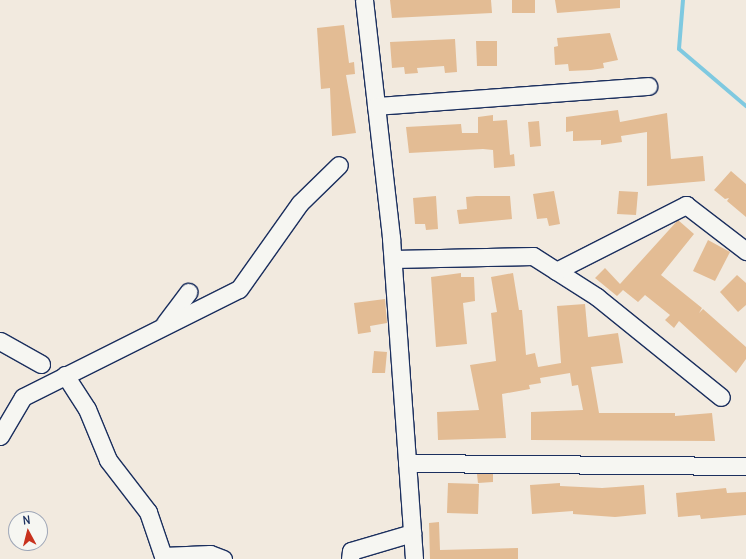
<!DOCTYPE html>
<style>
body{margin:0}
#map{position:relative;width:746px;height:559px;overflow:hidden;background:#f2eadf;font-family:Delius,sans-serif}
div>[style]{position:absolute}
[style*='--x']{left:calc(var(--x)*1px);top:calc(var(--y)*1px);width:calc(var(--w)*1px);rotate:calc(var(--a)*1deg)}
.stream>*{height:4px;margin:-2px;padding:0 2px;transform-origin:2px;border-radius:2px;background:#7fc9e0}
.building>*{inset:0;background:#e3bc94}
.roads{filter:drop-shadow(1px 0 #1b2f5e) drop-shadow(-1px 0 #1b2f5e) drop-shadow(0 1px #1b2f5e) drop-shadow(0 -1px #1b2f5e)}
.minor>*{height:17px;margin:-8.5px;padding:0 8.5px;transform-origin:8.5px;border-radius:8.5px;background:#f6f6f2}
span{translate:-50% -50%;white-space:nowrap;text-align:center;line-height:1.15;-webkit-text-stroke:3px #f6f6f2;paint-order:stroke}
.north{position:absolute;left:8px;top:511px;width:40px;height:40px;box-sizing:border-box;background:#f6f6f2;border:1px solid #9ea6b7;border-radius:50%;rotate:353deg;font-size:11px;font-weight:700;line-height:16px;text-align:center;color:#1b2f5e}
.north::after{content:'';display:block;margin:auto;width:14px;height:18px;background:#c8321e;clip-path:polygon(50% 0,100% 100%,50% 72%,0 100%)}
</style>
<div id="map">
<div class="stream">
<i style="--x:683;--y:0;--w:49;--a:94.7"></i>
<i style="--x:679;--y:49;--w:88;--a:40.4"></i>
</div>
<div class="building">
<i style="clip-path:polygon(390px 0,491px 0,492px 13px,392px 18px)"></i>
<i style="clip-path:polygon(512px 0,535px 0,535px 13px,512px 13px)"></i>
<i style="clip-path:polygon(555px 0,620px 0,620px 8px,557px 13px)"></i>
<i style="clip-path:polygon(344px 25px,349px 63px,354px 62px,355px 74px,346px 75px,356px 133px,332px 136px,330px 88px,321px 89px,317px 28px)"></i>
<i style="clip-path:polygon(610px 33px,618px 60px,603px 63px,604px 68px,591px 70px,569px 71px,568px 64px,555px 65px,554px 47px,558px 46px,557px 38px)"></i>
<i style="clip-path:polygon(455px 39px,457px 72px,445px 73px,444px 66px,417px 68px,418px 73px,405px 74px,404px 67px,392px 68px,390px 42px)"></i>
<i style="clip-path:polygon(476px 41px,497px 41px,497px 66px,477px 66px)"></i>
<i style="clip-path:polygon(618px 110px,620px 122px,667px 113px,671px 159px,703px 156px,705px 181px,647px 186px,647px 132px,621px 136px,622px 142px,601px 145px,601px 140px,573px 141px,573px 131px,566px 132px,566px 117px)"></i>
<i style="clip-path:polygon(493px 115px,493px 121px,507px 120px,510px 155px,514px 154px,515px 166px,494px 168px,493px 150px,483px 149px,409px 153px,406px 127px,461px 124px,462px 133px,478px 133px,478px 117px)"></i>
<i style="clip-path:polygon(539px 121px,541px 146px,530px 147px,528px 122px)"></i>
<i style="clip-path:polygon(731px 171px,746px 184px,746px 217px,727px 201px,729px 198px,725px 199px,714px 190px)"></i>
<i style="clip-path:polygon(554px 191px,560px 224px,549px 226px,547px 218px,537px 219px,533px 194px)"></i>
<i style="clip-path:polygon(619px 191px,638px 192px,636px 215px,617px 214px)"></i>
<i style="clip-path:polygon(436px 196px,438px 229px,426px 230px,425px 224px,415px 224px,413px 198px)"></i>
<i style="clip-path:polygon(476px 196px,510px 196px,512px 219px,459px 224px,457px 210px,467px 209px,466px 197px)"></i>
<i style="clip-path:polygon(678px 220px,694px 234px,661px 275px,702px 308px,699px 313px,703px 309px,746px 347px,746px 359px,736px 373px,679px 321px,674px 328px,665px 320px,670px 315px,645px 295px,638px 302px,623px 290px,617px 296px,595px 278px,605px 268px,620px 284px)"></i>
<i style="clip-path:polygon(708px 240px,730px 252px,715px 281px,693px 271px)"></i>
<i style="clip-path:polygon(461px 273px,461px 277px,474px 277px,475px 301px,463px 303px,467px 344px,436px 347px,431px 277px)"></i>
<i style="clip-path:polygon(513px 273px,519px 310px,522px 310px,526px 355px,535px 353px,538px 367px,561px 363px,557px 306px,585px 304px,588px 337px,618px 333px,623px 363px,591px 367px,599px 413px,675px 413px,675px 416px,712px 413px,715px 441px,531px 440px,531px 412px,583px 410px,578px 385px,572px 386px,570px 373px,540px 378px,541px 383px,529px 385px,530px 389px,502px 394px,506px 438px,438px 440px,437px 412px,479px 410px,470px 365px,496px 361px,491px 313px,497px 312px,491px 277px)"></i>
<i style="clip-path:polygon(737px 275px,746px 283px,746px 305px,738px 312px,720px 292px)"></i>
<i style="clip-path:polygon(385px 299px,387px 323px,370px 326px,371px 332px,358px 334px,354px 303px)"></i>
<i style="clip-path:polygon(374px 351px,387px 352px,385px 373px,372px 373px)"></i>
<i style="clip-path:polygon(477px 474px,493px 474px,493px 482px,478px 483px)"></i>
<i style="clip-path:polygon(448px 483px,479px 484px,478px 514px,447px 513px)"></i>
<i style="clip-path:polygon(560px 483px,560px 486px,602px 488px,644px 485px,646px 514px,615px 517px,573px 514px,573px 511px,532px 514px,530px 485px)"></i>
<i style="clip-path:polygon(726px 488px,727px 493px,746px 492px,746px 515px,701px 519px,700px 515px,678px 517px,676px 493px)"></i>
<i style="clip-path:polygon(439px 522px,440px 550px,518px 548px,518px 559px,430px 559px,429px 523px)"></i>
</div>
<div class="roads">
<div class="minor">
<i style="--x:364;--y:0;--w:240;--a:83.5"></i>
<i style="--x:391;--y:238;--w:322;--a:85.9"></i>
<i style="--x:376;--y:106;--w:273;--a:-4.2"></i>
<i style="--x:393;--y:259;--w:140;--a:-1.2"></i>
<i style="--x:533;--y:256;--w:76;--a:32.6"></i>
<i style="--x:597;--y:297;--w:159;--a:38.9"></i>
<i style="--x:556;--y:271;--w:146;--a:-26.9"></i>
<i style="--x:686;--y:205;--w:76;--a:37.5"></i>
<i style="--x:165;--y:323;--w:39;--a:-53"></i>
<i style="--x:0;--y:341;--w:47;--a:29.3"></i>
<i style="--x:65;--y:375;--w:40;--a:57.1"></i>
<i style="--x:87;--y:409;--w:55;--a:67.6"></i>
<i style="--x:108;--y:460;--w:66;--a:52.4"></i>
<i style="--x:148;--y:512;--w:46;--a:71.2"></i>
<i style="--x:163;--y:556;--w:47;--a:-2.4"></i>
<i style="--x:210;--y:554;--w:14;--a:21"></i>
<i style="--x:0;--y:436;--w:45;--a:-59.5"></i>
<i style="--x:23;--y:397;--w:241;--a:-26.6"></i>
<i style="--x:239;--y:289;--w:105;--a:-54.7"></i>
<i style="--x:300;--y:203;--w:54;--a:-44.3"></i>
<i style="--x:407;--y:463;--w:339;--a:0.5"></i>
<i style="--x:350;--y:559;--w:8;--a:-83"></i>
<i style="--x:351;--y:551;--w:64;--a:-16.4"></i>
</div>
</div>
<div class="north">N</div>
</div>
